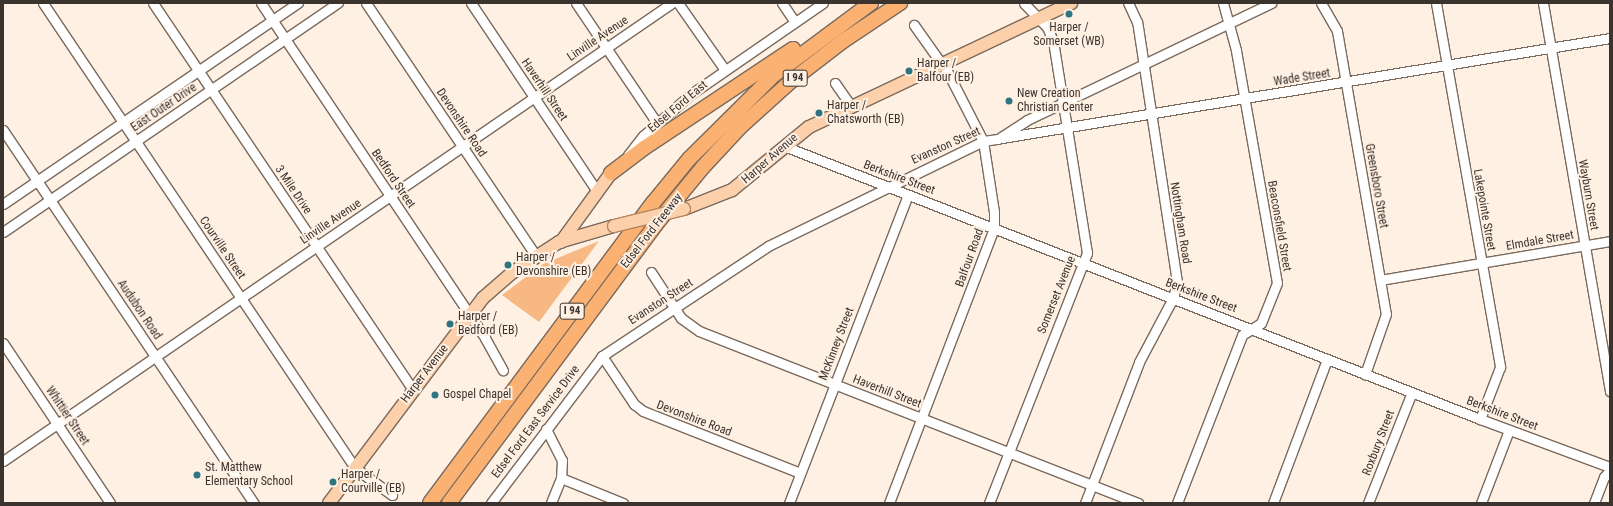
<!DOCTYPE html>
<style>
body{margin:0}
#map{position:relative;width:1613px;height:506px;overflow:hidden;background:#fff0e4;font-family:"Roboto Condensed",sans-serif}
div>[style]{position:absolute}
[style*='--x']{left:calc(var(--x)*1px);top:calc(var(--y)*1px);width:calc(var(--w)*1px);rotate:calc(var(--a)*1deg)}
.green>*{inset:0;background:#f7b884}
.roads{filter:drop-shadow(1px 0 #7a6a5d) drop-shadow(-1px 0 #7a6a5d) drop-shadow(0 1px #7a6a5d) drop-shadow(0 -1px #7a6a5d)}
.minor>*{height:9px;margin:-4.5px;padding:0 4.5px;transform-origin:4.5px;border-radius:4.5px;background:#fff}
.major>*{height:12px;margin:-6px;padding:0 6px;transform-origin:6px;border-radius:6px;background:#fcd0aa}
.highway>*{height:14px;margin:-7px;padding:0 7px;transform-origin:7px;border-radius:7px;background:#fab172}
.bridges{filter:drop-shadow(1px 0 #b7855a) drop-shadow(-1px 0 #b7855a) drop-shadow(0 1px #b7855a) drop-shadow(0 -1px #b7855a)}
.major-bridge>*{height:12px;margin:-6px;padding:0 6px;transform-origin:6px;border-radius:6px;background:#fcd0aa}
.dots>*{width:11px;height:11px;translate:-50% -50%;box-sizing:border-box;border:2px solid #fff0e4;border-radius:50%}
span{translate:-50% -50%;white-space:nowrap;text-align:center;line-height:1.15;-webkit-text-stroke:4px #fff0e4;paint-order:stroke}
.shield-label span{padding:1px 3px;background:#fff0e4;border:1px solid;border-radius:3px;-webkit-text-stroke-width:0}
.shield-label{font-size:11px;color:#3b332e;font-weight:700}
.poi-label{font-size:12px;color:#3b332e}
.left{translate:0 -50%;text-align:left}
.street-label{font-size:12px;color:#3b332e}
.frame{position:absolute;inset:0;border:4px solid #3b332e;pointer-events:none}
</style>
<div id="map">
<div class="green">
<i style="clip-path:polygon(599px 241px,539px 322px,502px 295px,543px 264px)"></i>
</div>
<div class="roads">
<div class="minor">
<i style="--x:43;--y:3;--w:560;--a:56.14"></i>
<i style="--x:355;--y:468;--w:46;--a:36.1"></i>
<i style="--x:153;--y:3;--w:466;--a:56.1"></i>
<i style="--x:261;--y:3;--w:403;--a:56.2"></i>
<i style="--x:485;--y:338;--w:37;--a:61"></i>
<i style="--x:366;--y:3;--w:305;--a:56.1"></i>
<i style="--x:471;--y:3;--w:225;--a:56.2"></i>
<i style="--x:576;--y:3;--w:145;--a:56"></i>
<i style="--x:678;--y:3;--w:82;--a:55"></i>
<i style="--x:782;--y:3;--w:23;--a:56"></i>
<i style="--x:1321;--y:3;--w:32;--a:60"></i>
<i style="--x:1337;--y:31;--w:287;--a:80.2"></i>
<i style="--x:1386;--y:314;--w:64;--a:109.3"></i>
<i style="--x:1436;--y:3;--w:370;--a:80"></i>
<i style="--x:1500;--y:367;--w:56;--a:111"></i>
<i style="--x:1543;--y:3;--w:394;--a:80.2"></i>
<i style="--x:835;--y:83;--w:29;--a:55"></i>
<i style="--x:3;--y:130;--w:450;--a:56.1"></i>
<i style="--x:1002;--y:138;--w:616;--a:-9.34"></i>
<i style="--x:784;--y:146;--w:748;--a:21.42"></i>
<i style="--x:1480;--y:419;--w:139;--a:20.3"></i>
<i style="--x:628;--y:155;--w:24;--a:-52"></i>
<i style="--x:643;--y:136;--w:64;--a:-41.2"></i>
<i style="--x:691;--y:94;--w:160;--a:-34.6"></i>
<i style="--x:3;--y:204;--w:357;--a:-34.3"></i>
<i style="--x:3;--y:232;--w:406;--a:-34.4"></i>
<i style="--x:651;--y:272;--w:55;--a:56.9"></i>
<i style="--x:681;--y:318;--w:22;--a:36"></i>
<i style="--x:699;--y:331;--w:472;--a:21.4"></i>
<i style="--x:1380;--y:280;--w:233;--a:-9.6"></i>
<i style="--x:3;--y:343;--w:192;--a:56.2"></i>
<i style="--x:602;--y:356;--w:58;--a:56.3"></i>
<i style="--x:634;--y:404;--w:11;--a:38"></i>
<i style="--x:643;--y:411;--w:169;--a:21.5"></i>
<i style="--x:546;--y:429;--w:35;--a:63"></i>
<i style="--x:562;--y:460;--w:18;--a:93"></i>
<i style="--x:561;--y:478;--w:27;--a:112"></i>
<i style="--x:3;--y:461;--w:811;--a:-34.4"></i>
<i style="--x:561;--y:478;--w:67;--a:22"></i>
<i style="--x:491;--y:503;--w:184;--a:-52.9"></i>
<i style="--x:602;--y:356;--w:199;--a:-33.5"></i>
<i style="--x:768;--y:246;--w:239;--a:-26"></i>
<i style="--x:983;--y:141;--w:15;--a:-8"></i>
<i style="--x:998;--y:139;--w:35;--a:-33"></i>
<i style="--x:1027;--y:120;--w:271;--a:-25.6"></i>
<i style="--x:789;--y:503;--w:330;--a:-68.9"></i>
<i style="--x:889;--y:503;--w:294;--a:-69.1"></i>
<i style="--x:994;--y:228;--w:16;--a:-90"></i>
<i style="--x:994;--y:212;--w:72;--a:-98.8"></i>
<i style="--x:983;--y:141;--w:76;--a:-117.2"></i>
<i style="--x:948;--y:73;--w:59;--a:-125.3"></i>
<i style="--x:989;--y:503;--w:269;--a:-68.6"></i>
<i style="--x:1087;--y:253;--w:215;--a:-99.1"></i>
<i style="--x:1053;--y:41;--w:15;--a:-113"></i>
<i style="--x:1047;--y:27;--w:33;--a:-134"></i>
<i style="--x:1085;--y:503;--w:151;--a:-69"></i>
<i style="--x:1139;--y:362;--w:72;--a:-62"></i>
<i style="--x:1173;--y:298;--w:16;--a:-76"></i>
<i style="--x:1177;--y:282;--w:263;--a:-98.7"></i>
<i style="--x:1137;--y:22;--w:21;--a:-115"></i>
<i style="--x:1177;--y:503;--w:180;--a:-68.8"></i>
<i style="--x:1242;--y:335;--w:22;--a:-32"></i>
<i style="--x:1261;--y:323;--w:43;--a:-68.2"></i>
<i style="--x:1277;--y:283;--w:237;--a:-100"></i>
<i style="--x:1236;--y:50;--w:49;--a:-105.5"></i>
<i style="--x:1273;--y:503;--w:154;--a:-69.4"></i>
<i style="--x:1368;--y:503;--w:119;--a:-68.4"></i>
<i style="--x:1481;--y:503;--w:78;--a:-69"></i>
<i style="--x:1594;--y:503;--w:28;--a:-69"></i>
<i style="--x:1604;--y:477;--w:9;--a:-49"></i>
</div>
<div class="major">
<i style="--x:684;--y:209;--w:52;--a:-21.6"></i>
<i style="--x:732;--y:190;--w:99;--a:-39.3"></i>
<i style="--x:809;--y:127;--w:290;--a:-25.3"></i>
<i style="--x:561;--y:242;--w:85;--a:-54.1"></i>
<i style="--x:329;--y:503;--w:256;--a:-53.1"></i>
<i style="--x:483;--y:298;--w:40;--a:-41"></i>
<i style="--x:513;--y:272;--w:55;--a:-33.1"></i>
<i style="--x:559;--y:242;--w:57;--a:-16.2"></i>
</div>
<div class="highway">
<i style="--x:611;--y:173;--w:41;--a:-37.1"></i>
<i style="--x:644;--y:148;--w:179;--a:-33.6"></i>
<i style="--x:430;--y:503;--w:374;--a:-53.4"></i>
<i style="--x:653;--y:203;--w:57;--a:-50.7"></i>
<i style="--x:689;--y:159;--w:120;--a:-44.7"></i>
<i style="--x:774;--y:75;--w:121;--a:-36.6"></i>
<i style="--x:449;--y:503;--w:347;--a:-53.4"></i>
<i style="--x:656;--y:224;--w:74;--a:-50.5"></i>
<i style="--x:703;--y:167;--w:54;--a:-47.2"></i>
<i style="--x:740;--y:127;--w:69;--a:-42"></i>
<i style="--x:791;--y:81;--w:66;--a:-37.6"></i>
<i style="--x:843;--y:41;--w:69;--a:-33.7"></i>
</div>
</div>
<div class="bridges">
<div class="major-bridge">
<i style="--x:614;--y:226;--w:72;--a:-13.7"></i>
</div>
</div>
<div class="dots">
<i style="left:1069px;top:14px;background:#2e7581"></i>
<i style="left:909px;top:71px;background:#2e7581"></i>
<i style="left:1009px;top:101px;background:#2e7581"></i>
<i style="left:819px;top:113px;background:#2e7581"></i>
<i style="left:508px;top:265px;background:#2e7581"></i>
<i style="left:450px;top:324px;background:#2e7581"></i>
<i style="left:435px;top:395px;background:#2e7581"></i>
<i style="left:197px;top:475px;background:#2e7581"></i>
<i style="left:333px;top:482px;background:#2e7581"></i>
</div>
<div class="shield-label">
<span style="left:795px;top:78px">I 94</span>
<span style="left:572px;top:311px">I 94</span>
</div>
<div class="poi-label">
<span style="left:1069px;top:35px">Harper /<br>Somerset (WB)</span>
<span class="left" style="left:917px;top:71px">Harper /<br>Balfour (EB)</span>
<span class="left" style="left:1017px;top:101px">New Creation<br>Christian Center</span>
<span class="left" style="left:827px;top:113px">Harper /<br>Chatsworth (EB)</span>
<span class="left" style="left:516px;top:265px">Harper /<br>Devonshire (EB)</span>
<span class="left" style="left:458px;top:324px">Harper /<br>Bedford (EB)</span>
<span class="left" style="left:443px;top:395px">Gospel Chapel</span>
<span class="left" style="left:205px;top:475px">St. Matthew<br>Elementary School</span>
<span class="left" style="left:341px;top:482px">Harper /<br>Courville (EB)</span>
</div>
<div class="street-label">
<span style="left:598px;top:39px;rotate:-34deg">Linville Avenue</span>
<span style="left:1302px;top:78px;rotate:-9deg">Wade Street</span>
<span style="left:544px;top:90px;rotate:56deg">Haverhill Street</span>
<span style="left:678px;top:107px;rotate:-40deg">Edsel Ford East</span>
<span style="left:164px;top:108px;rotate:-34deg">East Outer Drive</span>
<span style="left:461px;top:123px;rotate:56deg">Devonshire Road</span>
<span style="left:946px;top:146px;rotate:-24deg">Evanston Street</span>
<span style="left:770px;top:159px;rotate:-41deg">Harper Avenue</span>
<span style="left:899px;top:178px;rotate:21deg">Berkshire Street</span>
<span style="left:393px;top:179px;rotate:56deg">Bedford Street</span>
<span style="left:1376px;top:186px;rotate:80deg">Greensboro Street</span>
<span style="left:293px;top:190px;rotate:56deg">3 Mile Drive</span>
<span style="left:1588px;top:195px;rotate:80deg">Wayburn Street</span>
<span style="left:1484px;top:210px;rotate:80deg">Lakepointe Street</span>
<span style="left:331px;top:222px;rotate:-34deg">Linville Avenue</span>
<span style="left:1180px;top:223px;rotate:81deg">Nottingham Road</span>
<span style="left:1279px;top:226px;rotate:80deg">Beaconsfield Street</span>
<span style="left:652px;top:231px;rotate:-52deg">Edsel Ford Freeway</span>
<span style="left:1540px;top:241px;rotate:-10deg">Elmdale Street</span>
<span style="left:222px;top:248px;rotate:56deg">Courville Street</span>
<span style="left:970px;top:258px;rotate:-70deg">Balfour Road</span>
<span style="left:1057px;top:295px;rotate:-68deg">Somerset Avenue</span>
<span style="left:1201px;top:296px;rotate:21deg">Berkshire Street</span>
<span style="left:661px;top:302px;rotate:-33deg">Evanston Street</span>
<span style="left:139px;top:310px;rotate:56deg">Audubon Road</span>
<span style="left:837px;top:344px;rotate:-69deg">McKinney Street</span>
<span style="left:425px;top:374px;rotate:-53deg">Harper Avenue</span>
<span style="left:887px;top:392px;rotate:21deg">Haverhill Street</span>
<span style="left:1502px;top:414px;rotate:21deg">Berkshire Street</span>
<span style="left:67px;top:416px;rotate:56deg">Whittier Street</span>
<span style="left:694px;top:419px;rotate:21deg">Devonshire Road</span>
<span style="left:536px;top:422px;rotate:-53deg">Edsel Ford East Service Drive</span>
<span style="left:1379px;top:443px;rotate:-69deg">Roxbury Street</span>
</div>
<div class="frame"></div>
</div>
